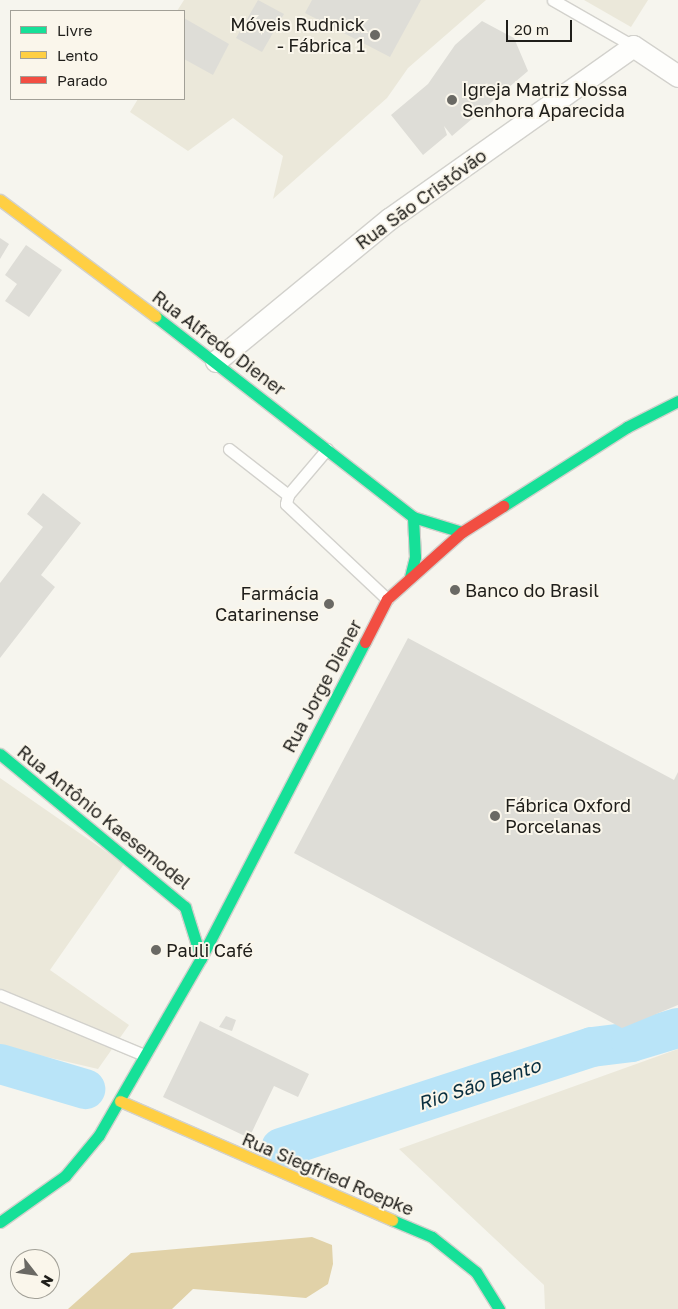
<!DOCTYPE html>
<meta charset="utf-8">
<style>
body{margin:0}
#map{position:relative;width:678px;height:1309px;overflow:hidden;background:#f6f5ee;font-family:"Golos Text",sans-serif}
div>[style]{position:absolute}
[style*='--x']{left:calc(var(--x)*1px);top:calc(var(--y)*1px);width:calc(var(--w)*1px);rotate:calc(var(--a)*1deg)}
.built>*{inset:0;background:#ebe8da}
.forest>*{inset:0;background:#e1d2a8}
.river>*{height:40px;margin:-20px;padding:0 20px;transform-origin:20px;border-radius:20px;background:#b9e4f8}
.building>*{inset:0;background:#deddd7}
.roads{filter:drop-shadow(1px 0 #d2d1cc) drop-shadow(-1px 0 #d2d1cc) drop-shadow(0 1px #d2d1cc) drop-shadow(0 -1px #d2d1cc)}
.lane>*{height:11px;margin:-5.5px;padding:0 5.5px;transform-origin:5.5px;border-radius:5.5px;background:#fefefc}
.street>*{height:21px;margin:-10.5px;padding:0 10.5px;transform-origin:10.5px;border-radius:10.5px;background:#fefefc}
.fast>*{height:11px;margin:-5.5px;padding:0 5.5px;transform-origin:5.5px;border-radius:5.5px;background:#16e098}
.slow>*{height:11px;margin:-5.5px;padding:0 5.5px;transform-origin:5.5px;border-radius:5.5px;background:#ffcf43}
.jam>*{height:11px;margin:-5.5px;padding:0 5.5px;transform-origin:5.5px;border-radius:5.5px;background:#f24e42}
.dots>*{width:14px;height:14px;translate:-50% -50%;box-sizing:border-box;border:2px solid #faf6eb;border-radius:50%}
span{translate:-50% -50%;white-space:nowrap;text-align:center;line-height:1.15;-webkit-text-stroke:4px #faf6eb;paint-order:stroke}
.poi-label{font-size:18px;color:#1f1e1a}
.right{translate:-100% -50%;text-align:right}
.left{translate:0 -50%;text-align:left}
.street-label{font-size:18px;color:#1f1e1a}
.water-label{font-size:19px;color:#0a2f3f;font-style:italic}
.legend{position:absolute;left:10px;top:10px;width:175px;height:90px;box-sizing:border-box;background:#faf6eb;border:1px solid #a2a097;margin:0;padding:6px 9px;list-style:none;font-size:15px;color:#1f1e1a}
.legend li{display:flex;align-items:center;gap:10px;height:25px}
.legend b{width:25px;border:1px solid #a2a097}
.north{position:absolute;left:10px;top:1249px;width:50px;height:50px;box-sizing:border-box;background:#faf6eb;border:1px solid #a2a097;border-radius:50%;rotate:120deg;font-size:14px;font-weight:700;line-height:20px;text-align:center;color:#1f1e1a}
.north::after{content:'';display:block;margin:auto;width:18px;height:22px;background:#6a6964;clip-path:polygon(50% 0,100% 100%,50% 72%,0 100%)}
.scale{position:absolute;left:506px;top:20px;width:66px;height:22px;box-sizing:border-box;border:2px solid #1f1e1a;border-top:0;padding-left:6px;font-size:15px;line-height:18px;white-space:nowrap;color:#1f1e1a;-webkit-text-stroke:4px #faf6eb;paint-order:stroke}
</style>
<div id="map">
<div class="built">
<i style="clip-path:polygon(184px 0,486px 0,408px 68px,387px 98px,273px 199px,283px 156px,233px 118px,188px 151px,130px 112px,138px 99px,184px 99px,184px 11px,177px 11px)"></i>
<i style="clip-path:polygon(584px 0,648px 0,631px 27px)"></i>
<i style="clip-path:polygon(0 778px,124px 864px,50px 970px,129px 1025px,98px 1069px,0 1046px)"></i>
<i style="clip-path:polygon(678px 1049px,678px 1309px,545px 1309px,544px 1285px,399px 1149px)"></i>
</div>
<div class="forest">
<i style="clip-path:polygon(312px 1237px,332px 1245px,333px 1264px,328px 1284px,306px 1298px,193px 1289px,172px 1309px,68px 1309px,131px 1253px)"></i>
</div>
<div class="river">
<i style="--x:0;--y:1064;--w:89;--a:16.4"></i>
<i style="--x:281;--y:1148;--w:327;--a:-18"></i>
<i style="--x:592;--y:1047;--w:39;--a:-7"></i>
<i style="--x:631;--y:1042;--w:49;--a:-16.6"></i>
</div>
<div class="building">
<i style="clip-path:polygon(258px 0,284px 14px,262px 52px,236px 38px)"></i>
<i style="clip-path:polygon(312px 0,421px 0,390px 57px,305px 13px)"></i>
<i style="clip-path:polygon(184px 18px,229px 44px,213px 75px,184px 59px)"></i>
<i style="clip-path:polygon(482px 21px,514px 38px,528px 71px,452px 136px,444px 126px,447px 135px,423px 155px,391px 115px,428px 84px,455px 45px)"></i>
<i style="clip-path:polygon(0 238px,9px 244px,0 259px)"></i>
<i style="clip-path:polygon(26px 245px,62px 270px,29px 317px,5px 301px,17px 284px,5px 275px)"></i>
<i style="clip-path:polygon(43px 493px,81px 523px,41px 575px,55px 587px,0 658px,0 583px,43px 527px,27px 514px)"></i>
<i style="clip-path:polygon(408px 638px,674px 780px,678px 772px,678px 1005px,622px 1028px,294px 853px)"></i>
<i style="clip-path:polygon(226px 1016px,236px 1020px,232px 1031px,219px 1027px)"></i>
<i style="clip-path:polygon(200px 1021px,309px 1074px,298px 1097px,274px 1086px,249px 1138px,163px 1097px)"></i>
</div>
<div class="roads">
<div class="lane">
<i style="--x:553;--y:0;--w:92;--a:29.9"></i>
<i style="--x:229;--y:449;--w:75;--a:37.9"></i>
<i style="--x:327;--y:449;--w:60;--a:130.3"></i>
<i style="--x:288;--y:495;--w:9;--a:103"></i>
<i style="--x:286;--y:504;--w:139;--a:43.2"></i>
<i style="--x:0;--y:995;--w:156;--a:22.6"></i>
</div>
<div class="street">
<i style="--x:216;--y:361;--w:224;--a:-39.4"></i>
<i style="--x:389;--y:219;--w:299;--a:-35.3"></i>
<i style="--x:633;--y:46;--w:54;--a:33.7"></i>
</div>
<div class="fast">
<i style="--x:155;--y:316;--w:327;--a:37.9"></i>
<i style="--x:413;--y:517;--w:51;--a:17"></i>
<i style="--x:503;--y:506;--w:147;--a:-32.5"></i>
<i style="--x:627;--y:427;--w:57;--a:-27"></i>
<i style="--x:410;--y:577;--w:21;--a:-76"></i>
<i style="--x:415;--y:557;--w:40;--a:-92.9"></i>
<i style="--x:0;--y:754;--w:240;--a:39.6"></i>
<i style="--x:185;--y:907;--w:53;--a:72.6"></i>
<i style="--x:392;--y:1220;--w:43;--a:23"></i>
<i style="--x:432;--y:1237;--w:56;--a:38.5"></i>
<i style="--x:476;--y:1272;--w:44;--a:58.1"></i>
<i style="--x:0;--y:1222;--w:80;--a:-35.3"></i>
<i style="--x:65;--y:1176;--w:53;--a:-50.3"></i>
<i style="--x:99;--y:1135;--w:204;--a:-60"></i>
<i style="--x:201;--y:958;--w:356;--a:-62.6"></i>
</div>
<div class="slow">
<i style="--x:0;--y:200;--w:194;--a:36.8"></i>
<i style="--x:120;--y:1101;--w:297;--a:23.6"></i>
</div>
<div class="jam">
<i style="--x:365;--y:642;--w:48;--a:-62.9"></i>
<i style="--x:387;--y:599;--w:101;--a:-41.8"></i>
<i style="--x:462;--y:532;--w:49;--a:-32.4"></i>
</div>
</div>
<div class="dots">
<i style="left:375px;top:35px;background:#6a6964"></i>
<i style="left:452px;top:100px;background:#6a6964"></i>
<i style="left:455px;top:590px;background:#6a6964"></i>
<i style="left:329px;top:604px;background:#6a6964"></i>
<i style="left:495px;top:816px;background:#6a6964"></i>
<i style="left:156px;top:950px;background:#6a6964"></i>
</div>
<div class="poi-label">
<span class="right" style="left:365px;top:35px">Móveis Rudnick<br>- Fábrica 1</span>
<span class="left" style="left:462px;top:100px">Igreja Matriz Nossa<br>Senhora Aparecida</span>
<span class="left" style="left:465px;top:590px">Banco do Brasil</span>
<span class="right" style="left:319px;top:604px">Farmácia<br>Catarinense</span>
<span class="left" style="left:505px;top:816px">Fábrica Oxford<br>Porcelanas</span>
<span class="left" style="left:166px;top:950px">Pauli Café</span>
</div>
<div class="street-label">
<span style="left:421px;top:199px;rotate:-36deg">Rua São Cristóvão</span>
<span style="left:219px;top:343px;rotate:37deg">Rua Alfredo Diener</span>
<span style="left:322px;top:686px;rotate:-62deg">Rua Jorge Diener</span>
<span style="left:104px;top:817px;rotate:39deg">Rua Antônio Kaesemodel</span>
<span style="left:328px;top:1174px;rotate:23deg">Rua Siegfried Roepke</span>
</div>
<div class="water-label">
<span style="left:479px;top:1084px;rotate:-18deg">Rio São Bento</span>
</div>
<ul class="legend">
<li><b style="height:6px;background:#16e098"></b>Livre</li>
<li><b style="height:6px;background:#ffcf43"></b>Lento</li>
<li><b style="height:6px;background:#f24e42"></b>Parado</li>
</ul>
<div class="north">N</div>
<div class="scale">20 m</div>
</div>
